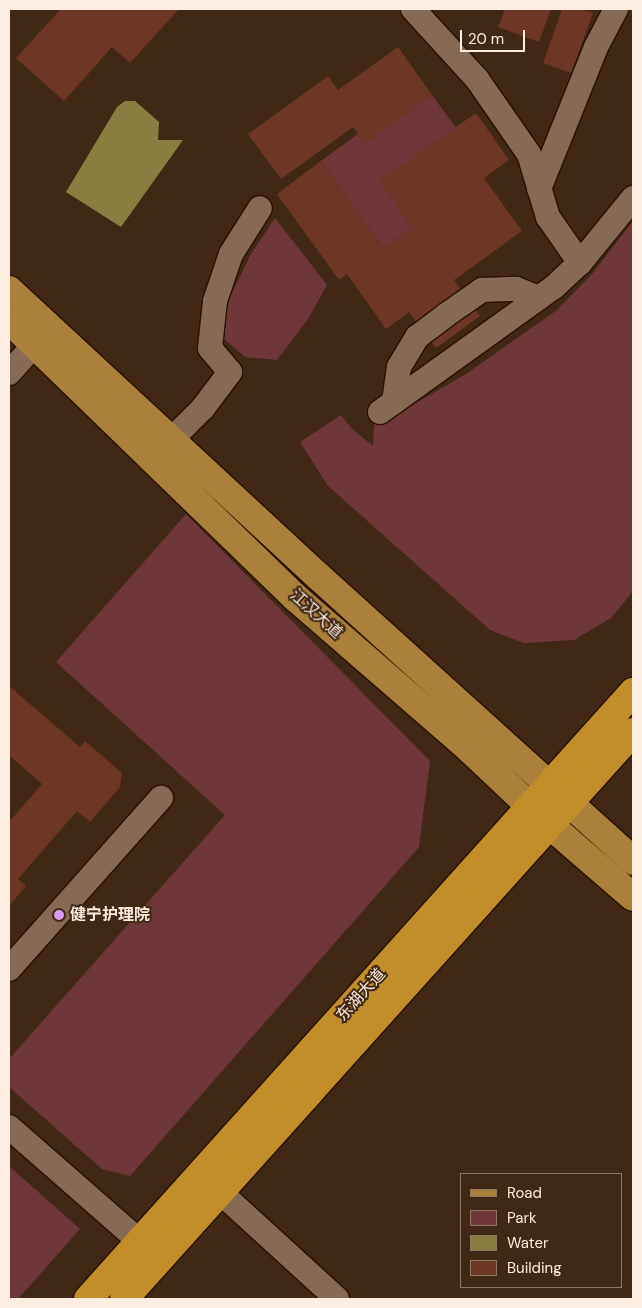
<!DOCTYPE html>
<meta charset="utf-8">
<style>
body{margin:0}
#map{position:relative;width:642px;height:1308px;overflow:hidden;background:#412814;font-family:"DM Sans","Noto Sans SC",sans-serif}
div>[style]{position:absolute}
[style*='--x']{left:calc(var(--x)*1px);top:calc(var(--y)*1px);width:calc(var(--w)*1px);rotate:calc(var(--a)*1deg)}
.green>*{inset:0;background:#70373b}
.water>*{inset:0;background:#897e40}
.building>*{inset:0;background:#6e3625}
.roads{filter:drop-shadow(1px 0 #271000) drop-shadow(-1px 0 #271000) drop-shadow(0 1px #271000) drop-shadow(0 -1px #271000)}
.minor>*{height:24px;margin:-12px;padding:0 12px;transform-origin:12px;border-radius:12px;background:#876a54}
.major>*{height:28px;margin:-14px;padding:0 14px;transform-origin:14px;border-radius:14px;background:#aa803a}
.highway>*{height:28px;margin:-14px;padding:0 14px;transform-origin:14px;border-radius:14px;background:#c28e29}
.dots>*{width:14px;height:14px;translate:-50% -50%;box-sizing:border-box;border:2px solid #412814;border-radius:50%}
span{translate:-50% -50%;white-space:nowrap;text-align:center;line-height:1.15;-webkit-text-stroke:4px #412814;paint-order:stroke}
.street-label{font-size:16px;color:#feede1}
.poi-label{font-size:16px;color:#feede1;font-weight:700}
.left{translate:0 -50%;text-align:left}
.frame{position:absolute;inset:0;border:10px solid #feede1;pointer-events:none}
.legend{position:absolute;left:460px;top:1173px;width:162px;height:115px;box-sizing:border-box;background:#412814;border:1px solid #8d7766;margin:0;padding:6px 9px;list-style:none;font-size:15px;color:#feede1}
.legend li{display:flex;align-items:center;gap:10px;height:25px}
.legend b{width:25px;border:1px solid #8d7766}
.scale{position:absolute;left:460px;top:30px;width:65px;height:22px;box-sizing:border-box;border:2px solid #feede1;border-top:0;padding-left:6px;font-size:15px;line-height:18px;white-space:nowrap;color:#feede1;-webkit-text-stroke:4px #412814;paint-order:stroke}
</style>
<div id="map">
<div class="green">
<i style="clip-path:polygon(432px 95px,456px 128px,380px 181px,412px 228px,383px 248px,321px 161px,358px 134px,365px 143px)"></i>
<i style="clip-path:polygon(275px 218px,327px 285px,308px 319px,277px 360px,245px 357px,222px 337px,229px 299px,251px 254px)"></i>
<i style="clip-path:polygon(633px 221px,633px 591px,611px 618px,574px 640px,524px 643px,490px 630px,328px 486px,300px 442px,341px 415px,352px 429px,373px 446px,374px 424px,385px 421px,466px 374px,557px 310px,592px 274px)"></i>
<i style="clip-path:polygon(186px 514px,430px 761px,419px 847px,130px 1176px,102px 1169px,9px 1087px,9px 1059px,225px 815px,56px 662px)"></i>
<i style="clip-path:polygon(9px 1166px,80px 1229px,18px 1299px,9px 1299px)"></i>
</div>
<div class="water">
<i style="clip-path:polygon(125px 101px,135px 101px,159px 122px,158px 140px,183px 140px,121px 227px,66px 192px,117px 107px)"></i>
</div>
<div class="building">
<i style="clip-path:polygon(61px 9px,179px 9px,130px 63px,112px 47px,64px 101px,16px 58px)"></i>
<i style="clip-path:polygon(505px 9px,551px 9px,539px 42px,498px 27px)"></i>
<i style="clip-path:polygon(562px 9px,580px 9px,593px 13px,571px 73px,543px 63px)"></i>
<i style="clip-path:polygon(398px 47px,432px 95px,365px 144px,353px 127px,281px 179px,248px 134px,328px 76px,338px 90px)"></i>
<i style="clip-path:polygon(476px 113px,509px 160px,484px 178px,522px 231px,454px 280px,480px 316px,436px 348px,409px 312px,386px 329px,347px 274px,339px 280px,277px 194px,321px 161px,383px 248px,412px 228px,379px 181px)"></i>
<i style="clip-path:polygon(9px 686px,80px 747px,85px 741px,122px 773px,120px 787px,90px 822px,77px 811px,18px 879px,26px 886px,9px 906px,9px 822px,42px 784px,9px 755px)"></i>
</div>
<div class="roads">
<div class="minor">
<i style="--x:413;--y:9;--w:95;--a:47.6"></i>
<i style="--x:477;--y:79;--w:91;--a:55.3"></i>
<i style="--x:529;--y:154;--w:66;--a:73.2"></i>
<i style="--x:548;--y:217;--w:56;--a:55.2"></i>
<i style="--x:539;--y:189;--w:153;--a:-68.1"></i>
<i style="--x:596;--y:47;--w:43;--a:-62.2"></i>
<i style="--x:9;--y:373;--w:39;--a:-48"></i>
<i style="--x:394;--y:402;--w:35;--a:-82"></i>
<i style="--x:399;--y:367;--w:35;--a:-59"></i>
<i style="--x:417;--y:337;--w:36;--a:-37"></i>
<i style="--x:446;--y:315;--w:44;--a:-34.8"></i>
<i style="--x:482;--y:290;--w:34;--a:-2"></i>
<i style="--x:516;--y:289;--w:24;--a:22"></i>
<i style="--x:380;--y:412;--w:214;--a:-35.7"></i>
<i style="--x:554;--y:287;--w:35;--a:-43"></i>
<i style="--x:580;--y:263;--w:84;--a:-50.8"></i>
<i style="--x:172;--y:439;--w:44;--a:-45"></i>
<i style="--x:203;--y:408;--w:45;--a:-53.1"></i>
<i style="--x:230;--y:372;--w:31;--a:-130"></i>
<i style="--x:210;--y:348;--w:47;--a:-83.9"></i>
<i style="--x:215;--y:301;--w:50;--a:-71.2"></i>
<i style="--x:231;--y:254;--w:54;--a:-57.8"></i>
<i style="--x:9;--y:969;--w:229;--a:-48.4"></i>
<i style="--x:9;--y:1127;--w:173;--a:41.2"></i>
<i style="--x:221;--y:1193;--w:157;--a:42.4"></i>
</div>
<div class="major">
<i style="--x:9;--y:290;--w:421;--a:42.8"></i>
<i style="--x:318;--y:576;--w:425;--a:42.1"></i>
<i style="--x:9;--y:320;--w:400;--a:44.1"></i>
<i style="--x:296;--y:598;--w:221;--a:41"></i>
<i style="--x:463;--y:743;--w:121;--a:43.3"></i>
<i style="--x:551;--y:826;--w:108;--a:40.9"></i>
</div>
<div class="highway">
<i style="--x:88;--y:1299;--w:816;--a:-48.08"></i>
<i style="--x:124;--y:1299;--w:762;--a:-48.09"></i>
</div>
</div>
<div class="dots">
<i style="left:59px;top:915px;background:#da9af6"></i>
</div>
<div class="street-label">
<span style="left:316px;top:614px;rotate:42deg">江汉大道</span>
<span style="left:361px;top:995px;rotate:-48deg">东湖大道</span>
</div>
<div class="poi-label">
<span class="left" style="left:70px;top:915px">健宁护理院</span>
</div>
<div class="frame"></div>
<ul class="legend">
<li><b style="height:6px;background:#aa803a"></b>Road</li>
<li><b style="height:14px;background:#70373b"></b>Park</li>
<li><b style="height:14px;background:#897e40"></b>Water</li>
<li><b style="height:14px;background:#6e3625"></b>Building</li>
</ul>
<div class="scale">20 m</div>
</div>
